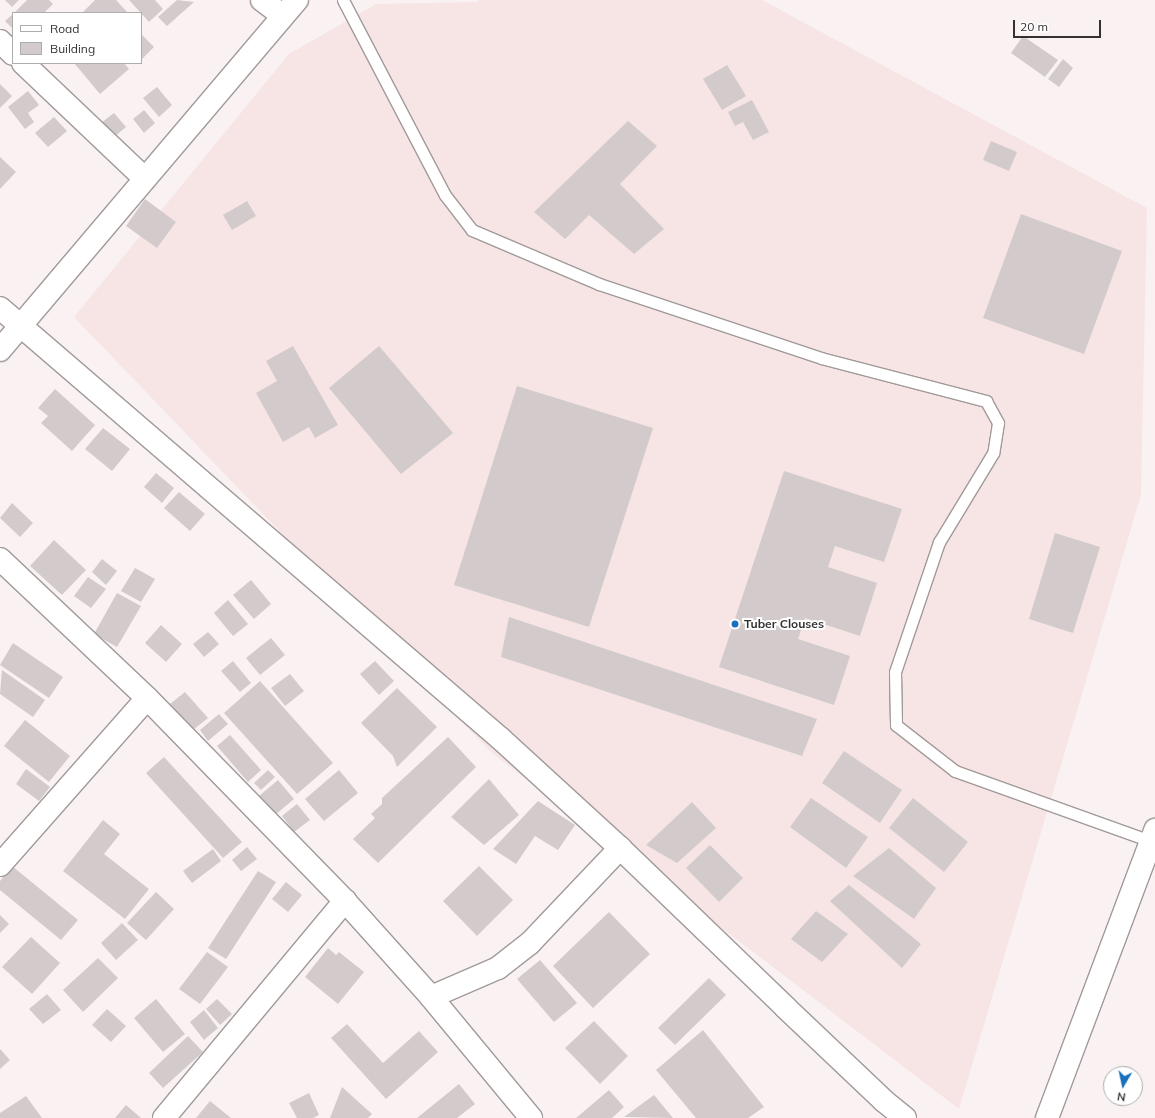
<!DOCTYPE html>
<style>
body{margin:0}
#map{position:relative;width:1155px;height:1118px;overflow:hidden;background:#faf2f2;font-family:Mulish,sans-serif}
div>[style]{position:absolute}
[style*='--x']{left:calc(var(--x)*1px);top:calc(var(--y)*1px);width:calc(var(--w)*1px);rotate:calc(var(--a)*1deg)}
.built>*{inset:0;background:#f6e5e4}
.building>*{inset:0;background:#d3cbcb}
.roads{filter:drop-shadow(1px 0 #a19a99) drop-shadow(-1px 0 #a19a99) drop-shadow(0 1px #a19a99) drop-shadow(0 -1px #a19a99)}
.lane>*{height:11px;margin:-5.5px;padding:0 5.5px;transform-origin:5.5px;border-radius:5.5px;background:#fff}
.street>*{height:22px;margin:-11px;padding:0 11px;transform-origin:11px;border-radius:11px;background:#fff}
.secondary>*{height:22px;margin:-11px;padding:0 11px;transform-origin:11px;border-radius:11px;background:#fff}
.dots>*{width:11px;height:11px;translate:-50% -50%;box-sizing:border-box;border:2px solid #fff;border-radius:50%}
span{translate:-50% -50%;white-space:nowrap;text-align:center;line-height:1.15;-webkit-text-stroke:4px #fff;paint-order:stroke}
.poi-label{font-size:12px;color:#343131;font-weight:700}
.left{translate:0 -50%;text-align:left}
.legend{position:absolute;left:12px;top:12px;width:130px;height:52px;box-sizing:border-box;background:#fff;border:1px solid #aeadad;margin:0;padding:5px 7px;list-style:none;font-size:12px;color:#343131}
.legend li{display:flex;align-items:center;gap:8px;height:20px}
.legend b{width:20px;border:1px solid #aeadad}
.north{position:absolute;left:1103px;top:1066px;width:40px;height:40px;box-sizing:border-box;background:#fff;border:1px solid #aeadad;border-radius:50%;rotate:189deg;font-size:11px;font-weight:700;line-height:16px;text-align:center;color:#343131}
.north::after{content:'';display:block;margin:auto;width:14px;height:18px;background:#1970be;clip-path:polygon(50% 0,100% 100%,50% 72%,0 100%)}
.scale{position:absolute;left:1013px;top:20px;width:88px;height:18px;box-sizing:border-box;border:2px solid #343131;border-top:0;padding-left:5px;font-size:12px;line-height:14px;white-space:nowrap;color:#343131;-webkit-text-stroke:3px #fff;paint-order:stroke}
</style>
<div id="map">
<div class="built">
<i style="clip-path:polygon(479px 0,762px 0,1147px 208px,1141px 495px,959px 1109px,492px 753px,74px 317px,289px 54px,376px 4px,477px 2px)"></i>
</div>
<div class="building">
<i style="clip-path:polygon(5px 0,19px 0,12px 7px)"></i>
<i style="clip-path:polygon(27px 0,49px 0,53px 4px,44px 13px,14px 13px)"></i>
<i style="clip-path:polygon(95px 0,116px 0,128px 13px,82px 13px)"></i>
<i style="clip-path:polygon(129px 0,155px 0,163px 9px,149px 22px)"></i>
<i style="clip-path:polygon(177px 0,194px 2px,167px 26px,158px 17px)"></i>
<i style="clip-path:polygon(13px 14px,13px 29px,5px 21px)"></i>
<i style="clip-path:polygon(141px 34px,154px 47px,141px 60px)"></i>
<i style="clip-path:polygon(1023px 36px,1058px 60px,1045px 77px,1011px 53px)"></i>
<i style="clip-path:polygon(1063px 59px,1073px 68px,1059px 87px,1048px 79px)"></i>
<i style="clip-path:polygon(74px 63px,124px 63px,129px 69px,100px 94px)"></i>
<i style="clip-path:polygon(727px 65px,746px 96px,722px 110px,703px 79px)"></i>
<i style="clip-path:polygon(0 84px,12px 96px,0 108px)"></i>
<i style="clip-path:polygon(157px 87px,172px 105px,159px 117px,143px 98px)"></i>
<i style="clip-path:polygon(28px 91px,39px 105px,28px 113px,34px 122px,25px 129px,8px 107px)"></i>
<i style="clip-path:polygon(752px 100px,769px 132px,753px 140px,743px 122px,735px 126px,728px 112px)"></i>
<i style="clip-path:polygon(144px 110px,155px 123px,144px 133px,133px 119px)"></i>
<i style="clip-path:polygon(114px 113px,126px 127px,113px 138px,101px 123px)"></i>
<i style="clip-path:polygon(54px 117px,67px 131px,48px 147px,35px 133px)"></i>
<i style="clip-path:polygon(628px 121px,657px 146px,620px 184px,664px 229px,634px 254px,589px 215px,565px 239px,534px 212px)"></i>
<i style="clip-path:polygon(991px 141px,1017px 152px,1009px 171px,983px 160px)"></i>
<i style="clip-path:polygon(0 157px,16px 172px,0 189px)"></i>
<i style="clip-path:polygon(145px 199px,176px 222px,157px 248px,126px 226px)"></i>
<i style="clip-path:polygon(247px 201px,256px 216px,232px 230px,223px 215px)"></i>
<i style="clip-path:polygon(1021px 214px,1122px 251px,1084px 354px,983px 318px)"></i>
<i style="clip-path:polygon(293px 346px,338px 425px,315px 438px,309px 427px,283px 442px,256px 393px,277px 381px,266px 361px)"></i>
<i style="clip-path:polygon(379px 346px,453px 433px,401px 474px,329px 388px)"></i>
<i style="clip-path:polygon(517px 386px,653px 428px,589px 627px,454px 585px)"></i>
<i style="clip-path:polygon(55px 389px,95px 425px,72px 451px,41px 423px,48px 416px,38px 408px)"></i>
<i style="clip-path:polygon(103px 428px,130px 449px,112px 471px,85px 449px)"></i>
<i style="clip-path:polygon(784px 471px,902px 509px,884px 562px,835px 546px,828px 567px,877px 583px,860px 636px,805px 618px,798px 639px,850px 656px,834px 705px,719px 667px)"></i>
<i style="clip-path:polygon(156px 473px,174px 488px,162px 503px,144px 487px)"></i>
<i style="clip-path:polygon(179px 492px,205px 514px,190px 531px,164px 508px)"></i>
<i style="clip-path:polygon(12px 503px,33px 523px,20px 537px,0 518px)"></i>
<i style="clip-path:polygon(1055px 533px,1100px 547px,1073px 633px,1029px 619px)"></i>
<i style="clip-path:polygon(54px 540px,86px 570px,62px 595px,30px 566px)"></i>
<i style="clip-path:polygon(102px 559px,117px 571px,106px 585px,92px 572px)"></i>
<i style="clip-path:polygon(135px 568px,155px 579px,141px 602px,121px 591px)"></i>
<i style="clip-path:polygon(88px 577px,106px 589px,91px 608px,74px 596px)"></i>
<i style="clip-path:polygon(251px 580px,271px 604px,254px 619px,233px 595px)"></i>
<i style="clip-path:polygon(117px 593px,141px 606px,117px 647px,94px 634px)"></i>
<i style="clip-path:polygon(228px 600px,248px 624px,233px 636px,214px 613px)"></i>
<i style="clip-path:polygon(509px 617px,817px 719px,802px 756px,501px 657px)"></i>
<i style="clip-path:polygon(161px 625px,182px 644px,166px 662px,145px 643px)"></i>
<i style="clip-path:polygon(208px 632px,219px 644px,204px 657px,193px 644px)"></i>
<i style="clip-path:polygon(271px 638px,285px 655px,260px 675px,246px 658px)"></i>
<i style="clip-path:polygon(13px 643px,63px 677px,49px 698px,0 665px)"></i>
<i style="clip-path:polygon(233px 661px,251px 683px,240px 692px,221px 671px)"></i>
<i style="clip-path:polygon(375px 661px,394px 681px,379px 695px,360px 674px)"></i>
<i style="clip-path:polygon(2px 670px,45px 700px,33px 717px,0 694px)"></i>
<i style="clip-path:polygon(290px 674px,304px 691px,285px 706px,271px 688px)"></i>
<i style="clip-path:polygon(260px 681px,333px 763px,297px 794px,224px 713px)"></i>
<i style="clip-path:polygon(397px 688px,437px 727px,397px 767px,393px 756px,361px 723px)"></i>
<i style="clip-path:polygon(185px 692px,208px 718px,193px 730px,170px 704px)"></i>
<i style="clip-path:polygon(219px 714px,228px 724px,208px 741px,200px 730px)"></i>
<i style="clip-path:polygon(25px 720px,70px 756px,49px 782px,4px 746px)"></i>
<i style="clip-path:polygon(230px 735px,261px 770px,248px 782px,217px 746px)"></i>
<i style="clip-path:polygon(448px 737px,476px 767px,378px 863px,353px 839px,375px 818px,371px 814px,382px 804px,382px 798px)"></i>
<i style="clip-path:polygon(844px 751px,902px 790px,880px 823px,822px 783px)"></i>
<i style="clip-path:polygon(164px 757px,242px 842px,223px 858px,146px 773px)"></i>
<i style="clip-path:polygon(26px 769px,50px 787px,39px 801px,16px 784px)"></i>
<i style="clip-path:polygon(268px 770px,275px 777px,261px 790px,254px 783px)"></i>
<i style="clip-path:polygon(339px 770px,358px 793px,324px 821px,305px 799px)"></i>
<i style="clip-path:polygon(489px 779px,519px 815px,484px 845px,451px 817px)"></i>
<i style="clip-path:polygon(278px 780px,294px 799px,275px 815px,259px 796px)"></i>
<i style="clip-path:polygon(811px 798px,868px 837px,846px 868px,790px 827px)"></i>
<i style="clip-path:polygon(913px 798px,968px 842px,944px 872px,889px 828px)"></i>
<i style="clip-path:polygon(538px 801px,575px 825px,558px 850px,535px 836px,516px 864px,493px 849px)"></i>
<i style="clip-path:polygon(692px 802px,716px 828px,677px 863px,646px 845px)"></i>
<i style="clip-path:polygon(297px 804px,310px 820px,294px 832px,282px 816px)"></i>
<i style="clip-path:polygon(103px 820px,120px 834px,104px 854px,149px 889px,125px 919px,63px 871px)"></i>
<i style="clip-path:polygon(710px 845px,743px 878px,719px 902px,686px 868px)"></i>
<i style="clip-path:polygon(247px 847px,257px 859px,241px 871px,232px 860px)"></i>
<i style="clip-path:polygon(889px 848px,936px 888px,914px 919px,853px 876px)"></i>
<i style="clip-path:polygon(213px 849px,221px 861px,192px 883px,183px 871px)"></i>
<i style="clip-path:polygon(12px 866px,78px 920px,61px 940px,0 890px,0 881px)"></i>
<i style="clip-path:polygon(479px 866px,513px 900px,477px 936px,443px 901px)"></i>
<i style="clip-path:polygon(258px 871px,276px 882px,226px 959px,208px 948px)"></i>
<i style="clip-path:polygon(286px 882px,302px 895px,288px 912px,272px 899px)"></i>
<i style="clip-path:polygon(849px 885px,921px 944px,902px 968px,830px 901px)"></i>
<i style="clip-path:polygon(156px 892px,174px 909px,146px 940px,127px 923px)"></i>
<i style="clip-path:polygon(816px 911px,848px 934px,822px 962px,791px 939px)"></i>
<i style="clip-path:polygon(609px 912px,650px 954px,593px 1008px,553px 966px)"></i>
<i style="clip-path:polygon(0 915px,9px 924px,0 933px)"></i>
<i style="clip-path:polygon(122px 923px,138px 940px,116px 960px,101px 943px)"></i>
<i style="clip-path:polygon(31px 937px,60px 963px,32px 994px,2px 967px)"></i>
<i style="clip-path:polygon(328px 948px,336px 955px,339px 952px,364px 972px,338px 1004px,305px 977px)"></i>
<i style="clip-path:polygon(207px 952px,228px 967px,200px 1004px,179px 989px)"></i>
<i style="clip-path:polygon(98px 958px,118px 978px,83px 1012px,63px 990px)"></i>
<i style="clip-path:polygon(540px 960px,577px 1003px,554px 1022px,517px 979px)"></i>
<i style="clip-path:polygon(709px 978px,726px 995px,675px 1045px,658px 1028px)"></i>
<i style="clip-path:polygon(47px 994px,61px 1010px,43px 1024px,29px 1009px)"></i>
<i style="clip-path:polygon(156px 999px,185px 1034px,163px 1052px,134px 1018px)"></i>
<i style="clip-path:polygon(217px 999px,232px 1014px,220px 1025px,206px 1009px)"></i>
<i style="clip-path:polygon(107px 1009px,126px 1026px,111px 1042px,92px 1025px)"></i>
<i style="clip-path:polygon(204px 1010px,218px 1028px,204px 1040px,190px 1022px)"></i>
<i style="clip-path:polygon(594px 1021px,628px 1056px,600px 1084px,565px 1048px)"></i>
<i style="clip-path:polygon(347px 1024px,383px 1063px,419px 1031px,438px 1052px,386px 1099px,331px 1038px)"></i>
<i style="clip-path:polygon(703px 1030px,764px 1107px,748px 1118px,696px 1118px,656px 1070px)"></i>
<i style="clip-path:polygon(188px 1036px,203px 1052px,163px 1088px,149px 1073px)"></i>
<i style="clip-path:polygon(0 1049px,10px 1060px,0 1069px)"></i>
<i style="clip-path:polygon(459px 1084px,475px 1104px,457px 1118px,417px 1118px)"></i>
<i style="clip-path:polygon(342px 1087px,372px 1114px,368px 1118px,330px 1118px)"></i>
<i style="clip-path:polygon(609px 1090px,624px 1107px,612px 1118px,576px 1118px)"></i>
<i style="clip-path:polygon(309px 1093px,319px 1115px,313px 1118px,297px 1118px,289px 1103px)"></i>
<i style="clip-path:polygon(654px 1095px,673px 1118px,624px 1117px)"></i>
<i style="clip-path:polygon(26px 1096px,42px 1118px,0 1118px,0 1113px)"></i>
<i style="clip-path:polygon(210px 1101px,231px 1118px,196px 1118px)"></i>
<i style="clip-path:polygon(126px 1105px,141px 1118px,115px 1118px)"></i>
</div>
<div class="roads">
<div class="lane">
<i style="--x:343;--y:0;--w:220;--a:62.4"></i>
<i style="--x:445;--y:195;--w:44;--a:52.4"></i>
<i style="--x:472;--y:230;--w:138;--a:23"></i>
<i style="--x:599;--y:284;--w:234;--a:18.4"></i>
<i style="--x:821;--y:358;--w:171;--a:14.6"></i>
<i style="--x:986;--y:401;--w:25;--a:61"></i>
<i style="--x:998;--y:423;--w:30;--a:99"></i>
<i style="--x:993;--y:453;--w:104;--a:121.2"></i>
<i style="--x:939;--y:542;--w:137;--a:108.7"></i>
<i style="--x:895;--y:672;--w:53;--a:88.9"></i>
<i style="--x:896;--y:725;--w:75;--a:37.9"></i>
<i style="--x:955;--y:771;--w:207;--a:19.7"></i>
</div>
<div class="street">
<i style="--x:262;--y:0;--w:26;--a:37"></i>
<i style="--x:0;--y:41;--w:18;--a:45"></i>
<i style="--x:23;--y:63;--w:167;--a:43.5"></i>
<i style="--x:0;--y:308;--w:661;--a:40.7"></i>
<i style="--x:501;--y:739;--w:161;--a:42.5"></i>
<i style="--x:620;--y:848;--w:229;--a:43.9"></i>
<i style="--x:785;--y:1007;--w:137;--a:43.5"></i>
<i style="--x:884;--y:1101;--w:27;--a:39"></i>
<i style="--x:0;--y:350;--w:459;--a:-49.7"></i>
<i style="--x:0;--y:559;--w:202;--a:43.4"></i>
<i style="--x:147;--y:698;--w:284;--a:45.7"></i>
<i style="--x:345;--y:901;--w:129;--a:48.1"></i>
<i style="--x:431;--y:997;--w:157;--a:50.4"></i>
<i style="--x:0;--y:865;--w:222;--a:-48.6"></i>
<i style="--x:431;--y:997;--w:73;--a:-23.4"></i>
<i style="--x:498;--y:968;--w:41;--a:-38"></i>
<i style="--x:530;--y:943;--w:131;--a:-46.5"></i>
<i style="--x:164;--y:1118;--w:283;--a:-50.2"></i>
</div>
<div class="secondary">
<i style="--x:1047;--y:1118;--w:308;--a:-69.4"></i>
</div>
</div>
<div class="dots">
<i style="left:735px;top:624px;background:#1970be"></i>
</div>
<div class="poi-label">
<span class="left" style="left:744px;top:624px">Tuber Clouses</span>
</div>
<ul class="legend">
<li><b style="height:5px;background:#fff"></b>Road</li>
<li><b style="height:11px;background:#d3cbcb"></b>Building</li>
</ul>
<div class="north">N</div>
<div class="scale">20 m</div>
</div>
